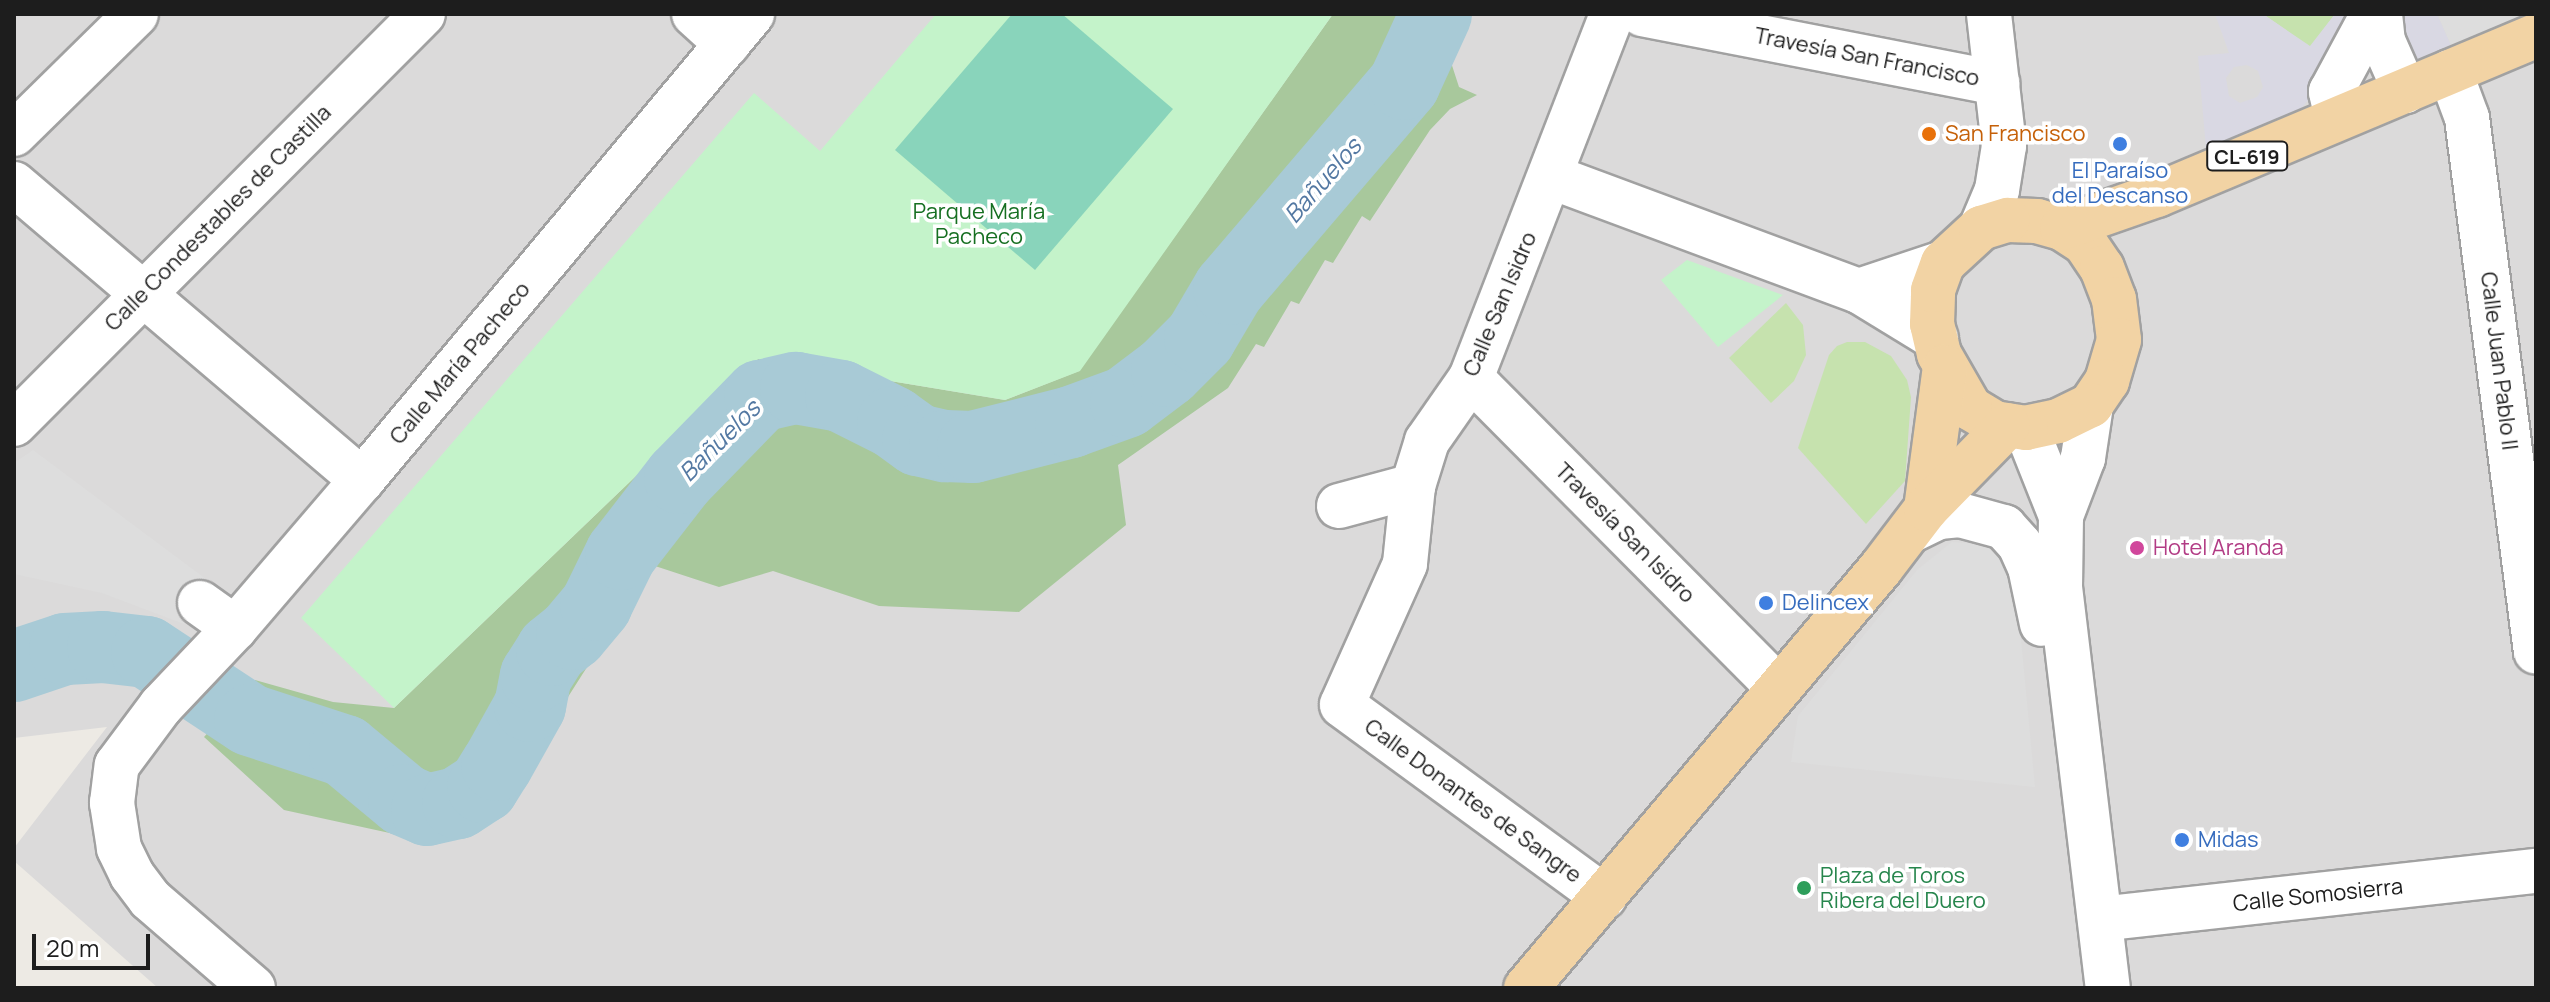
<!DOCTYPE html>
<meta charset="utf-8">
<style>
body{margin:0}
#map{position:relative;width:2550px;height:1002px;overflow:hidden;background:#edeae4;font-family:Manrope,sans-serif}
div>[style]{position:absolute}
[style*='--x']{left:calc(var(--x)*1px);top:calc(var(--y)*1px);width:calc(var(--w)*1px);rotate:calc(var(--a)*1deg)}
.residential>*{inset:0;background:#dbdada}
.grass>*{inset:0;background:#c6e2ae}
.forest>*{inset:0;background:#a8c89c}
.park>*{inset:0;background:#c4f3ca}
.pitch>*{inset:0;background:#89d4bb}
.parking>*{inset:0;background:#ddd}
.plaza>*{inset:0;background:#d9d8e3}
.river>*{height:72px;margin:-36px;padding:0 36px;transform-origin:36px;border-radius:36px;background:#a8cad6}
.roads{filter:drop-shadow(2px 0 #a1a1a1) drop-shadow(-2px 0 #a1a1a1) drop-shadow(0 2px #a1a1a1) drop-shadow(0 -2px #a1a1a1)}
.minor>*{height:44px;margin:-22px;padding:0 22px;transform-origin:22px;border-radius:22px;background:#fff}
.major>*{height:44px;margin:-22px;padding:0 22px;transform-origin:22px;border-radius:22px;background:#f2d3a4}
.dots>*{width:22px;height:22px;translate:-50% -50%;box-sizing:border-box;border:4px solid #fff;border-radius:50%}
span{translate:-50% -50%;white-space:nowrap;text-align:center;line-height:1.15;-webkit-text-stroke:7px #fff;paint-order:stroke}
.shield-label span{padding:2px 6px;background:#fff;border:2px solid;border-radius:6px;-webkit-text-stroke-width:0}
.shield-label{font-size:20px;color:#1d1d1d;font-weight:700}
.street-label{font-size:22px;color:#1d1d1d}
.food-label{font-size:22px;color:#c56008}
.left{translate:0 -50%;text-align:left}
.shop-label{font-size:22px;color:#366cbe}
.park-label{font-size:22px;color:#166f21}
.hotel-label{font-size:22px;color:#b23c85}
.leisure-label{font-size:22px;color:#27864d}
.water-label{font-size:24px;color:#5378a2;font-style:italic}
.frame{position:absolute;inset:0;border:16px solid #1d1d1d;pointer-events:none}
.scale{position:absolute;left:32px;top:934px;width:118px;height:36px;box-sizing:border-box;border:4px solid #1d1d1d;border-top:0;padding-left:10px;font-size:24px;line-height:28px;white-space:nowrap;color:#1d1d1d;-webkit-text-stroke:6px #fff;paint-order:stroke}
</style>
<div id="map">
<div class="residential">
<i style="clip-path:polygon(14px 14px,2536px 14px,2536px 988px,158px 988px,14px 861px,14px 848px,107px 727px,14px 738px)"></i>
</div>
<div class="grass">
<i style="clip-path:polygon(2263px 14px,2335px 14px,2310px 47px)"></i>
<i style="clip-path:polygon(1786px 303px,1803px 325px,1806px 355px,1794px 381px,1771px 403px,1729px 358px)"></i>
<i style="clip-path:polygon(1847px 342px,1865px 342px,1891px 356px,1907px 380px,1911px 397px,1905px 481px,1866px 524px,1798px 448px,1829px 355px,1837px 346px)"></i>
</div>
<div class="forest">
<i style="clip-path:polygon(1333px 14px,1463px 14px,1447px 50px,1459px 87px,1477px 95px,1450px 109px,1430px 130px,1370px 221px,1362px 216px,1333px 263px,1325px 260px,1299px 304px,1291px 301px,1264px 347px,1256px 344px,1228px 388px,1118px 465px,1126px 525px,1019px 612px,879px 606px,773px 571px,719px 587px,652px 565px,489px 821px,431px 842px,284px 810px,204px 737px,255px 680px,333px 702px,394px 708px,758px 359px,1005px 400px,1079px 371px)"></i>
</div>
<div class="park">
<i style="clip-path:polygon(936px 14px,1333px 14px,1080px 371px,1005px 400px,758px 359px,394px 708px,301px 618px,754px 93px,820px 151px)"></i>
<i style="clip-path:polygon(1687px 260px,1783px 295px,1718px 347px,1661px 280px)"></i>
</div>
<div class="pitch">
<i style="clip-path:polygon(1012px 14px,1062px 14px,1173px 109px,1035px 270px,895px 150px)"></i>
</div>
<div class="parking">
<i style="clip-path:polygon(2437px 14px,2536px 14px,2536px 17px,2453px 50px)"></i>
<i style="clip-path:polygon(33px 450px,214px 585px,184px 624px,102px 593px,14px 574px,14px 463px)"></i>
<i style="clip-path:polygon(1952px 542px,1992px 545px,2015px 576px,2035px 787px,1791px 762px,1798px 716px,1917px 570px)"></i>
</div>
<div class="plaza">
<i style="clip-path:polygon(evenodd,2215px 14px,2263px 14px,2310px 46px,2335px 14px,2356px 14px,2326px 78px,2300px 110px,2206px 149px,2198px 56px,2229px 53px,2215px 14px,2247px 65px,2258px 71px,2263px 87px,2257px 97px,2240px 103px,2229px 96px,2226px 78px,2234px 67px,2247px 65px)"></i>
<i style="clip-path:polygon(2392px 14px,2437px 14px,2453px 50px,2411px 66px)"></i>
</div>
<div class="river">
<i style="--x:14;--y:666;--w:54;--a:-18.4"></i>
<i style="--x:65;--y:649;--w:38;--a:-3"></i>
<i style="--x:103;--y:647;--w:44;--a:6.5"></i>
<i style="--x:147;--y:652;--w:123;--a:33.4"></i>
<i style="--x:250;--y:720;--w:100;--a:18.1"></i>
<i style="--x:345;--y:751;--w:77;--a:39.7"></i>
<i style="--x:404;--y:800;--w:25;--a:23"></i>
<i style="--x:427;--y:810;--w:32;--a:-13"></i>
<i style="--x:458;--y:803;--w:30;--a:-33"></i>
<i style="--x:483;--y:787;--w:26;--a:-58"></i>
<i style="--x:497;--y:765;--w:68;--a:-60.8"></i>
<i style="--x:530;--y:706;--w:31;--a:-79"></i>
<i style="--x:536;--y:676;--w:31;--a:-58"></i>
<i style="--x:552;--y:650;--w:26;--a:-39"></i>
<i style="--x:572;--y:634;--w:38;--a:-50"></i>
<i style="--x:596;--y:605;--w:57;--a:-63.9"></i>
<i style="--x:621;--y:554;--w:96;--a:-52.2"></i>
<i style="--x:680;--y:478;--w:115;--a:-45.7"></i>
<i style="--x:760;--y:396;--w:37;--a:-13"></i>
<i style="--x:796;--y:388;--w:46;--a:10.1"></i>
<i style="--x:841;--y:396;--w:58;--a:26.6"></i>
<i style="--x:893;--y:422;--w:31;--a:36"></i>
<i style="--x:918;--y:440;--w:28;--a:13"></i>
<i style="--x:945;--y:446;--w:28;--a:2"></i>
<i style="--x:973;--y:447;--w:101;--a:-14.3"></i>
<i style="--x:1071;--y:422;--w:59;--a:-20"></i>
<i style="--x:1126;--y:402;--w:51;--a:-37.1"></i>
<i style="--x:1167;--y:371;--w:47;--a:-45"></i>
<i style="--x:1200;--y:338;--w:57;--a:-59.4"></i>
<i style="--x:1229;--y:289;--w:270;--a:-49.5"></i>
<i style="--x:1404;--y:84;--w:77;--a:-65.4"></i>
</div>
<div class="roads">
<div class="minor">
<i style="--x:694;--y:14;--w:45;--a:42.3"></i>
<i style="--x:1642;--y:14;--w:362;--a:11"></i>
<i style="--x:2380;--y:14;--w:27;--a:84"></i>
<i style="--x:2383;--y:41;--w:55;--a:66.3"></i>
<i style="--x:2450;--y:72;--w:49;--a:69.7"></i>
<i style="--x:2467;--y:118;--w:538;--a:82.64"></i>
<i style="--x:2337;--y:118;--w:27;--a:-103"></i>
<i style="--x:2331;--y:92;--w:89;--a:-61.7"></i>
<i style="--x:14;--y:134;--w:171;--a:-44.5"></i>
<i style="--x:1552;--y:177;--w:327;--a:20.4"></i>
<i style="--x:1859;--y:291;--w:90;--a:31.4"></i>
<i style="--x:14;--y:184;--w:457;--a:40.4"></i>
<i style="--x:1981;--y:228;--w:41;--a:-67.2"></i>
<i style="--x:1997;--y:190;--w:45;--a:-81"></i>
<i style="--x:2004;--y:146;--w:133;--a:-96.5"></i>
<i style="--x:1859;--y:291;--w:89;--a:-18.4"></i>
<i style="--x:1471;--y:378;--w:437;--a:45.2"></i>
<i style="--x:2091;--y:405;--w:54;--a:98.6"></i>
<i style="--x:2083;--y:458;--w:62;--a:110.8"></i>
<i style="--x:2061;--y:516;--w:71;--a:90.8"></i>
<i style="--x:2060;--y:587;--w:404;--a:83.2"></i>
<i style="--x:14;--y:424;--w:579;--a:-45.07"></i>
<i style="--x:2026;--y:428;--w:95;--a:68.3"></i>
<i style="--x:1413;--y:486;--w:78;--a:95.9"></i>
<i style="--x:1405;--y:564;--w:154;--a:114.1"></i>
<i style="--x:1342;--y:705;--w:325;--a:36.2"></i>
<i style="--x:1339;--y:506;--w:77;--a:-15.1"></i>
<i style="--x:1413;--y:486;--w:47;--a:-72.7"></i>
<i style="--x:1427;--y:441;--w:77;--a:-55.1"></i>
<i style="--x:1471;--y:378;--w:390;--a:-68.8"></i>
<i style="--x:1910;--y:531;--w:32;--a:-26"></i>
<i style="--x:1939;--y:517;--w:21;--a:-5"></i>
<i style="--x:1960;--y:515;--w:46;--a:15.3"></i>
<i style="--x:2004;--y:527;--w:24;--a:48"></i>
<i style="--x:2020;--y:545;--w:24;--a:66"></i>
<i style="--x:2030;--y:567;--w:58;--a:78.1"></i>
<i style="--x:200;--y:603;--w:43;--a:35.5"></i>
<i style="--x:2100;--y:919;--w:439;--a:-6.3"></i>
<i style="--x:253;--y:988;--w:136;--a:-139.2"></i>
<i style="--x:150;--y:899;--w:30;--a:-127"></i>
<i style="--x:132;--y:875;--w:30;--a:-116"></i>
<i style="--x:119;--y:848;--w:46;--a:-98.8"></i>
<i style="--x:112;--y:803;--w:38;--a:-83"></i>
<i style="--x:117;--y:765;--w:74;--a:-53.3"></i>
<i style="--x:161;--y:706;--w:108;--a:-46.5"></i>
<i style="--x:235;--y:628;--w:195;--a:-49.4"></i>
<i style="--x:362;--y:480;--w:608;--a:-50.07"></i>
</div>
<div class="major">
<i style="--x:2008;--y:220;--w:29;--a:2"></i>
<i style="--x:2037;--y:221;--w:26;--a:16"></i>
<i style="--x:2062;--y:228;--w:27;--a:33"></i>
<i style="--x:2085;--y:243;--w:30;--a:56"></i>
<i style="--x:2102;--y:268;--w:33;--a:69"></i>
<i style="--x:2114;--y:299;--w:41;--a:83"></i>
<i style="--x:2119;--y:340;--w:43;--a:106.3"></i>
<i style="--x:2107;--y:381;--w:29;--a:124"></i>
<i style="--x:2091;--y:405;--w:37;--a:154"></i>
<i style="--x:2058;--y:421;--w:33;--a:168"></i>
<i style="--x:2026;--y:428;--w:31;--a:-171"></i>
<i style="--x:1995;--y:423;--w:29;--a:-149"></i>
<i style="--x:1970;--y:408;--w:62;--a:-119.9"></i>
<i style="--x:1939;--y:354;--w:31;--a:-103"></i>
<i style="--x:1932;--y:324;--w:34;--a:-88"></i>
<i style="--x:1933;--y:290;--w:29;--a:-70"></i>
<i style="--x:1943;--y:263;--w:52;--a:-42.6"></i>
<i style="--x:1981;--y:228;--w:28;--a:-17"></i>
<i style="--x:2062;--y:228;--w:101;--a:-19.2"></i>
<i style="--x:2157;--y:195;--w:411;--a:-22.8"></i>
<i style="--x:1926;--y:509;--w:143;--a:-82.4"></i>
<i style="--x:1526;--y:988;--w:550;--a:-49.79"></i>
<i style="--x:1881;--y:568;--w:74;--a:-52.7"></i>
<i style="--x:1926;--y:509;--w:117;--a:-45.7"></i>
</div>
</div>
<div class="dots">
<i style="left:1929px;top:134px;background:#e8710a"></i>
<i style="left:2120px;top:144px;background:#3f7fe0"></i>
<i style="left:2137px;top:548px;background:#d1479c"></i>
<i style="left:1766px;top:603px;background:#3f7fe0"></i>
<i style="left:2182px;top:840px;background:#3f7fe0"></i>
<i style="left:1804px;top:888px;background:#2e9e5b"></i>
</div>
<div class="shield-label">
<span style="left:2247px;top:156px">CL-619</span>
</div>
<div class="street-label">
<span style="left:1867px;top:57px;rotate:11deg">Travesía San Francisco</span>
<span style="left:218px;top:218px;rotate:-45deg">Calle Condestables de Castilla</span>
<span style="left:1500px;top:304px;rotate:-67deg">Calle San Isidro</span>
<span style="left:2499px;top:361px;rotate:83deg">Calle Juan Pablo II</span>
<span style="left:460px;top:363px;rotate:-50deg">Calle María Pacheco</span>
<span style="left:1625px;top:533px;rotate:45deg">Travesía San Isidro</span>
<span style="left:1473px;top:801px;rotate:36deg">Calle Donantes de Sangre</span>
<span style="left:2318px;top:895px;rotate:-6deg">Calle Somosierra</span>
</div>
<div class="food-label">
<span class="left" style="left:1945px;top:134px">San Francisco</span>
</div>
<div class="shop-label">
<span style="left:2120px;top:183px">El Paraíso<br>del Descanso</span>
<span class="left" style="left:1782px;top:603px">Delincex</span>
<span class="left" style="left:2198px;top:840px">Midas</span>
</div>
<div class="park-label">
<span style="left:979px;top:224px">Parque María<br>Pacheco</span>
</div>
<div class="hotel-label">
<span class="left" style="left:2153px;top:548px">Hotel Aranda</span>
</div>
<div class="leisure-label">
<span class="left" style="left:1820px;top:888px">Plaza de Toros<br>Ribera del Duero</span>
</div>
<div class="water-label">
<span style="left:1322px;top:180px;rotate:-49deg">Bañuelos</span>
<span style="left:719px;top:440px;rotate:-45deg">Bañuelos</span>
</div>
<div class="frame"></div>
<div class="scale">20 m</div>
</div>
